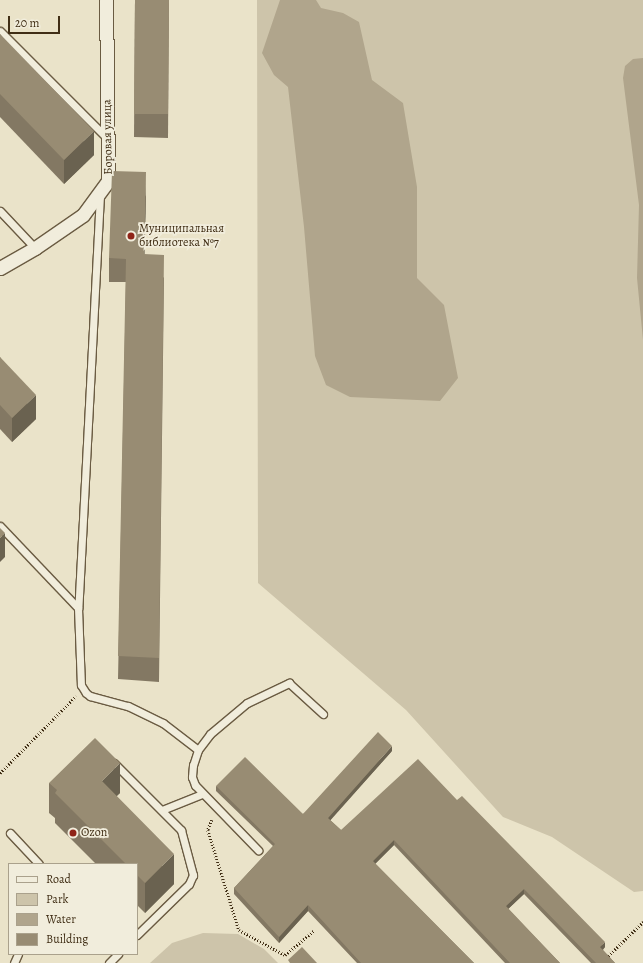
<!DOCTYPE html>
<meta charset="utf-8">
<style>
body{margin:0}
#map{position:relative;width:643px;height:963px;overflow:hidden;background:#eae3c9;font-family:Alegreya,serif}
div>[style]{position:absolute}
[style*='--x']{left:calc(var(--x)*1px);top:calc(var(--y)*1px);width:calc(var(--w)*1px);rotate:calc(var(--a)*1deg)}
.green>*{inset:0;background:#cdc4aa}
.water>*{inset:0;background:#b0a58c}
.path>*{height:2.5px;margin-top:-1.25px;transform-origin:0;background:repeating-linear-gradient(90deg,#402e15 0 1px,transparent 0 3px)}
.roads{filter:drop-shadow(1px 0 #6a5b42) drop-shadow(-1px 0 #6a5b42) drop-shadow(0 1px #6a5b42) drop-shadow(0 -1px #6a5b42)}
.service>*{height:7px;margin:-3.5px;padding:0 3.5px;transform-origin:3.5px;border-radius:3.5px;background:#f1eddc}
.minor>*{height:13px;margin:-6.5px;padding:0 6.5px;transform-origin:6.5px;border-radius:6.5px;background:#f1eddc}
.wall>*{inset:0;background:#837863}
.shaded-wall>*{inset:0;background:#6a6250}
.building>*{inset:0;background:#988c73}
.dots>*{width:11px;height:11px;translate:-50% -50%;box-sizing:border-box;border:2px solid #f1eddc;border-radius:50%}
span{translate:-50% -50%;white-space:nowrap;text-align:center;line-height:1.15;-webkit-text-stroke:3.5px #f1eddc;paint-order:stroke}
.street-label{font-size:12px;color:#402e15}
.poi-label{font-size:12px;color:#402e15}
.left{translate:0 -50%;text-align:left}
.legend{position:absolute;left:8px;top:863px;width:130px;height:92px;box-sizing:border-box;background:#f1eddc;border:1px solid #aaa18c;margin:0;padding:5px 7px;list-style:none;font-size:12px;color:#402e15}
.legend li{display:flex;align-items:center;gap:8px;height:20px}
.legend b{width:20px;border:1px solid #aaa18c}
.scale{position:absolute;left:8px;top:16px;width:52px;height:18px;box-sizing:border-box;border:2px solid #402e15;border-top:0;padding-left:5px;font-size:12px;line-height:14px;white-space:nowrap;color:#402e15;-webkit-text-stroke:3px #f1eddc;paint-order:stroke}
</style>
<div id="map">
<div class="green">
<i style="clip-path:polygon(257px 0,643px 0,643px 891px,634px 892px,552px 837px,503px 817px,406px 710px,258px 583px)"></i>
<i style="clip-path:polygon(203px 933px,238px 934px,264px 949px,278px 963px,150px 963px,172px 943px)"></i>
</div>
<div class="water">
<i style="clip-path:polygon(280px 0,316px 0,321px 8px,343px 13px,359px 22px,372px 80px,403px 103px,417px 187px,417px 278px,444px 305px,458px 378px,440px 401px,350px 397px,326px 385px,315px 356px,304px 227px,288px 87px,274px 75px,262px 53px)"></i>
<i style="clip-path:polygon(643px 58px,643px 340px,637px 278px,639px 205px,623px 78px,625px 66px,633px 59px)"></i>
</div>
<div class="path">
<i style="--x:0;--y:773;--w:108;--a:-45.4"></i>
<i style="--x:212;--y:820;--w:11;--a:112"></i>
<i style="--x:208;--y:830;--w:105;--a:72.8"></i>
<i style="--x:239;--y:930;--w:52;--a:28.5"></i>
<i style="--x:285;--y:955;--w:38;--a:-40"></i>
<i style="--x:606;--y:958;--w:52;--a:-44.2"></i>
</div>
<div class="roads">
<div class="service">
<i style="--x:0;--y:31;--w:153;--a:45"></i>
<i style="--x:100;--y:195;--w:414;--a:93"></i>
<i style="--x:78;--y:608;--w:77;--a:87.8"></i>
<i style="--x:81;--y:685;--w:9;--a:58"></i>
<i style="--x:86;--y:693;--w:5;--a:37"></i>
<i style="--x:90;--y:696;--w:39;--a:15"></i>
<i style="--x:128;--y:706;--w:39;--a:26"></i>
<i style="--x:163;--y:723;--w:44;--a:37.6"></i>
<i style="--x:198;--y:750;--w:16;--a:108"></i>
<i style="--x:193;--y:765;--w:12;--a:95"></i>
<i style="--x:192;--y:777;--w:9;--a:69"></i>
<i style="--x:195;--y:785;--w:91;--a:45.9"></i>
<i style="--x:0;--y:211;--w:51;--a:46.6"></i>
<i style="--x:0;--y:526;--w:113;--a:46.4"></i>
<i style="--x:198;--y:750;--w:20;--a:-53"></i>
<i style="--x:210;--y:734;--w:48;--a:-40"></i>
<i style="--x:247;--y:703;--w:47;--a:-25.5"></i>
<i style="--x:289;--y:683;--w:46;--a:42.4"></i>
<i style="--x:114;--y:763;--w:95;--a:45"></i>
<i style="--x:181;--y:830;--w:47;--a:75.1"></i>
<i style="--x:193;--y:875;--w:10;--a:114"></i>
<i style="--x:189;--y:884;--w:73;--a:135.6"></i>
<i style="--x:162;--y:810;--w:43;--a:-21.8"></i>
<i style="--x:10;--y:833;--w:42;--a:46.9"></i>
<i style="--x:14;--y:963;--w:10;--a:-66"></i>
<i style="--x:109;--y:963;--w:13;--a:-45"></i>
</div>
<div class="minor">
<i style="--x:0;--y:268;--w:40;--a:-29.7"></i>
<i style="--x:35;--y:248;--w:58;--a:-34.5"></i>
<i style="--x:83;--y:215;--w:42;--a:-53.7"></i>
<i style="--x:108;--y:181;--w:181;--a:-90.6"></i>
</div>
</div>
<div class="wall">
<i style="clip-path:polygon(135px 0,169px 0,168px 138px,134px 137px)"></i>
<i style="clip-path:polygon(0 34px,94px 155px,64px 184px,0 117px)"></i>
<i style="clip-path:polygon(146px 195px,144px 254px,164px 278px,159px 682px,118px 679px,126px 282px,109px 282px,109px 258px)"></i>
<i style="clip-path:polygon(0 357px,36px 419px,12px 442px,0 429px)"></i>
<i style="clip-path:polygon(392px 751px,330px 820px,341px 830px,457px 800px,605px 947px,603px 950px,615px 963px,591px 963px,524px 894px,508px 909px,560px 963px,505px 963px,394px 845px,375px 864px,474px 963px,357px 963px,308px 911px,279px 943px,234px 894px,234px 888px,273px 846px,216px 791px,216px 786px,303px 814px)"></i>
<i style="clip-path:polygon(49px 783px,120px 793px,116px 796px,174px 884px,145px 913px,137px 905px,137px 864px,96px 864px,55px 823px,55px 818px,49px 813px)"></i>
</div>
<div class="shaded-wall">
<i style="clip-path:polygon(94px 131px,94px 155px,64px 184px,64px 160px)"></i>
<i style="clip-path:polygon(146px 172px,146px 195px,144px 278px,144px 254px)"></i>
<i style="clip-path:polygon(36px 395px,36px 419px,12px 442px,12px 418px)"></i>
<i style="clip-path:polygon(5px 533px,5px 557px,0 562px,0 538px)"></i>
<i style="clip-path:polygon(392px 746px,392px 751px,328px 823px,328px 818px)"></i>
<i style="clip-path:polygon(120px 763px,120px 793px,102px 811px,102px 781px)"></i>
<i style="clip-path:polygon(394px 840px,394px 845px,373px 866px,373px 861px)"></i>
<i style="clip-path:polygon(174px 854px,174px 884px,145px 913px,145px 883px)"></i>
<i style="clip-path:polygon(524px 889px,524px 894px,506px 911px,506px 906px)"></i>
<i style="clip-path:polygon(308px 905px,308px 911px,279px 943px,279px 937px)"></i>
<i style="clip-path:polygon(605px 942px,605px 947px,600px 952px,600px 947px)"></i>
</div>
<div class="building">
<i style="clip-path:polygon(135px 0,169px 0,168px 114px,134px 114px)"></i>
<i style="clip-path:polygon(0 34px,94px 131px,64px 160px,0 94px)"></i>
<i style="clip-path:polygon(112px 171px,146px 172px,144px 254px,164px 255px,159px 658px,118px 656px,126px 259px,109px 258px)"></i>
<i style="clip-path:polygon(0 357px,36px 395px,12px 418px,0 405px)"></i>
<i style="clip-path:polygon(0 528px,5px 533px,0 538px)"></i>
<i style="clip-path:polygon(378px 732px,392px 746px,328px 818px,341px 830px,418px 759px,457px 800px,462px 796px,605px 942px,600px 947px,615px 963px,596px 963px,524px 889px,506px 906px,560px 963px,510px 963px,394px 840px,373px 861px,474px 963px,361px 963px,308px 905px,279px 937px,234px 888px,275px 844px,216px 786px,245px 757px,303px 814px)"></i>
<i style="clip-path:polygon(95px 738px,120px 763px,102px 781px,174px 854px,145px 883px,137px 875px,137px 864px,126px 864px,55px 793px,57px 790px,49px 783px)"></i>
<i style="clip-path:polygon(302px 947px,317px 963px,290px 963px,288px 960px)"></i>
</div>
<div class="dots">
<i style="left:131px;top:236px;background:#8f2418"></i>
<i style="left:73px;top:833px;background:#8f2418"></i>
</div>
<div class="street-label">
<span style="left:108px;top:137px;rotate:-91deg">Боровая улица</span>
</div>
<div class="poi-label">
<span class="left" style="left:139px;top:236px">Муниципальная<br>библиотека №7</span>
<span class="left" style="left:81px;top:833px">Ozon</span>
</div>
<ul class="legend">
<li><b style="height:5px;background:#f1eddc"></b>Road</li>
<li><b style="height:11px;background:#cdc4aa"></b>Park</li>
<li><b style="height:11px;background:#b0a58c"></b>Water</li>
<li><b style="height:11px;background:#988c73"></b>Building</li>
</ul>
<div class="scale">20 m</div>
</div>
